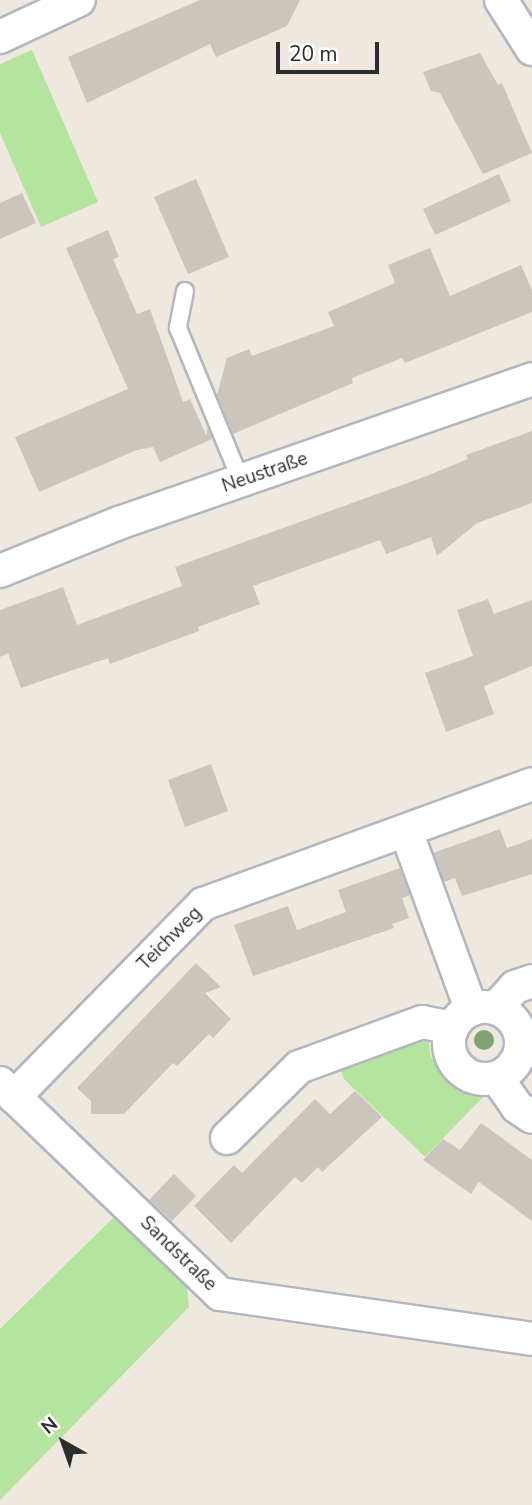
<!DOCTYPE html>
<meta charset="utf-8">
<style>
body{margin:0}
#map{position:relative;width:532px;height:1505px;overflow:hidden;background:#eee8df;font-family:"Nunito Sans",sans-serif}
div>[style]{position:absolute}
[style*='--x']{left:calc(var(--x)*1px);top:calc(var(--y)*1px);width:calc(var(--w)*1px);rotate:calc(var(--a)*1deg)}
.green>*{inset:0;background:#b4e49d}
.building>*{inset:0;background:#cac6be}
.roads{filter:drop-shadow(2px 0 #b3b6c0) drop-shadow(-2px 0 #b3b6c0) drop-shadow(0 2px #b3b6c0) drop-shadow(0 -2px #b3b6c0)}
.lane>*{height:16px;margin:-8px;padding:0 8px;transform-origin:8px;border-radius:8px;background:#fff}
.street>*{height:32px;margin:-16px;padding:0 16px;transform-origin:16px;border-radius:16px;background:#fff}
.street>.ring{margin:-16px;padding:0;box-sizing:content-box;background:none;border:32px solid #fff;border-radius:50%}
.trees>*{width:20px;height:20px;margin:-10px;border-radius:50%;background:#83a373}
span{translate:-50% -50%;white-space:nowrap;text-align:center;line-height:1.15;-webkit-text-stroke:6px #fff;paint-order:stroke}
.street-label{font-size:19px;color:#2d2d2d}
.north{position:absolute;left:28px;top:1407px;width:70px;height:70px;-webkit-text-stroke:5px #fff;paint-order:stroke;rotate:320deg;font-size:19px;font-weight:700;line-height:28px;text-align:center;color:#2d2d2d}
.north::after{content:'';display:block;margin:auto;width:24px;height:32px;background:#2d2d2d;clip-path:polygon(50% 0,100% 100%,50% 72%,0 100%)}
.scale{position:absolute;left:276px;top:42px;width:103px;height:32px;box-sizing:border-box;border:4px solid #2d2d2d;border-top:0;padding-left:9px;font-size:21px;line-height:24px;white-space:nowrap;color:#2d2d2d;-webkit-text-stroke:5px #fff;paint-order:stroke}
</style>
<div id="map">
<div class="green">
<i style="clip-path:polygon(32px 50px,98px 202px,41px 227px,0 133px,0 64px)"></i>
<i style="clip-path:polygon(416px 1037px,429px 1042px,431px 1057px,447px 1082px,461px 1092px,483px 1097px,425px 1157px,344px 1079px,339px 1065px)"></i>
<i style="clip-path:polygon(117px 1214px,186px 1280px,189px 1307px,0 1500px,0 1329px)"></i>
</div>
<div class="building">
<i style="clip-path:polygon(200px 0,300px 0,287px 26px,216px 57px,210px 44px,87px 103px,68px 57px)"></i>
<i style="clip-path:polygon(480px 53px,498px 85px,502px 83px,532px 153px,483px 174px,440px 93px,431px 91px,423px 72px)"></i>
<i style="clip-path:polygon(499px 174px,511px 201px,435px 235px,423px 209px)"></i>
<i style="clip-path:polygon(196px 179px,229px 257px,188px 274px,154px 197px)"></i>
<i style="clip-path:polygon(22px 193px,36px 223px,0 239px,0 203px)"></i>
<i style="clip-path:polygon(108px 230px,119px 257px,113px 259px,137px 314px,150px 309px,183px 402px,190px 399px,206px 435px,208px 428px,212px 439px,160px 462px,153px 447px,137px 450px,39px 492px,15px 437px,128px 389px,66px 248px)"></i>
<i style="clip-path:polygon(430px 248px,450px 296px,521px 265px,532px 290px,532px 312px,405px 363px,402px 358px,352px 378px,353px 383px,233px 434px,217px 395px,227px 358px,249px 349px,252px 356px,334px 326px,328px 312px,395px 283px,388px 265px)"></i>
<i style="clip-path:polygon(532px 431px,532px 503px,477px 523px,437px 556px,431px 537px,386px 554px,380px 540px,253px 586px,260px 604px,198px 627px,199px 631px,110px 664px,108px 658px,21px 688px,8px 653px,0 657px,0 610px,63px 587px,77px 625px,182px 586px,175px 567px,424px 477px,468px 459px,466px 455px)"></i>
<i style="clip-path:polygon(488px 599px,494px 614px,532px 600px,532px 666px,484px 686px,494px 714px,446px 732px,425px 673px,473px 656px,457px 610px)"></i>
<i style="clip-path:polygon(211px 764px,228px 811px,185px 827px,168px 780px)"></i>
<i style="clip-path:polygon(500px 829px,507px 848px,532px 839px,532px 874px,462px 896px,455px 878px,444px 882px,433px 853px)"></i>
<i style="clip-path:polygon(400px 868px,410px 895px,402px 898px,409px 918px,392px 924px,394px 928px,253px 976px,234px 925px,288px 906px,297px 930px,346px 912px,338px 890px)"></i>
<i style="clip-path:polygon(196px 963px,221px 987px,205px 993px,231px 1019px,213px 1038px,209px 1034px,177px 1066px,173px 1063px,124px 1114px,91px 1114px,91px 1101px,77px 1088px)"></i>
<i style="clip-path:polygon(355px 1091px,382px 1117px,322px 1172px,318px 1167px,302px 1183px,295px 1177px,231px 1243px,194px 1206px,234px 1165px,242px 1173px,315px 1099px,330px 1114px)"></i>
<i style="clip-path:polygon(481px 1123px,532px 1160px,532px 1221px,479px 1182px,471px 1194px,423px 1160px,443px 1139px,460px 1150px)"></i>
<i style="clip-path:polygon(174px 1174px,196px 1196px,172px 1221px,149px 1200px)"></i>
</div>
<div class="roads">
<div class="lane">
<i style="--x:185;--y:291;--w:38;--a:101"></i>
<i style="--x:178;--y:328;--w:165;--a:67.6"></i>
</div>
<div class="street">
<i style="--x:501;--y:0;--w:58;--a:57.7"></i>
<i style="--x:0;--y:37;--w:87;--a:-25.1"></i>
<i style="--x:0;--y:571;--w:128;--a:-22"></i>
<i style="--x:119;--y:523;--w:437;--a:-19.2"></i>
<i style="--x:406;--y:831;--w:189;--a:69.9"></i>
<i class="ring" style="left:449px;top:1007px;width:40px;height:40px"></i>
<i style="--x:496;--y:1008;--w:28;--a:-48"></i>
<i style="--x:515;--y:987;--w:18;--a:-19"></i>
<i style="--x:497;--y:1078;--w:35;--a:55"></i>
<i style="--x:517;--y:1107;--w:18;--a:34"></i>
<i style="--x:0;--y:1083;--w:305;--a:43.8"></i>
<i style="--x:220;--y:1294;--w:315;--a:8.2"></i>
<i style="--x:14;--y:1097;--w:270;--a:-45.6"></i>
<i style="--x:203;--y:904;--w:350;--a:-20"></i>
<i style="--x:227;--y:1138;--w:101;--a:-44.6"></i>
<i style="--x:299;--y:1067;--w:131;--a:-20.1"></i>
<i style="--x:422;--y:1022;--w:31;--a:11"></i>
</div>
</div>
<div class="trees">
<i style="left:484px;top:1040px"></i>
</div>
<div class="street-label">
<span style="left:265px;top:473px;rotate:-19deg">Neustraße</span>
<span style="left:170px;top:939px;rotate:-45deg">Teichweg</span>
<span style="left:178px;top:1254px;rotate:44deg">Sandstraße</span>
</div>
<div class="north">N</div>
<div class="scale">20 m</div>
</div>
